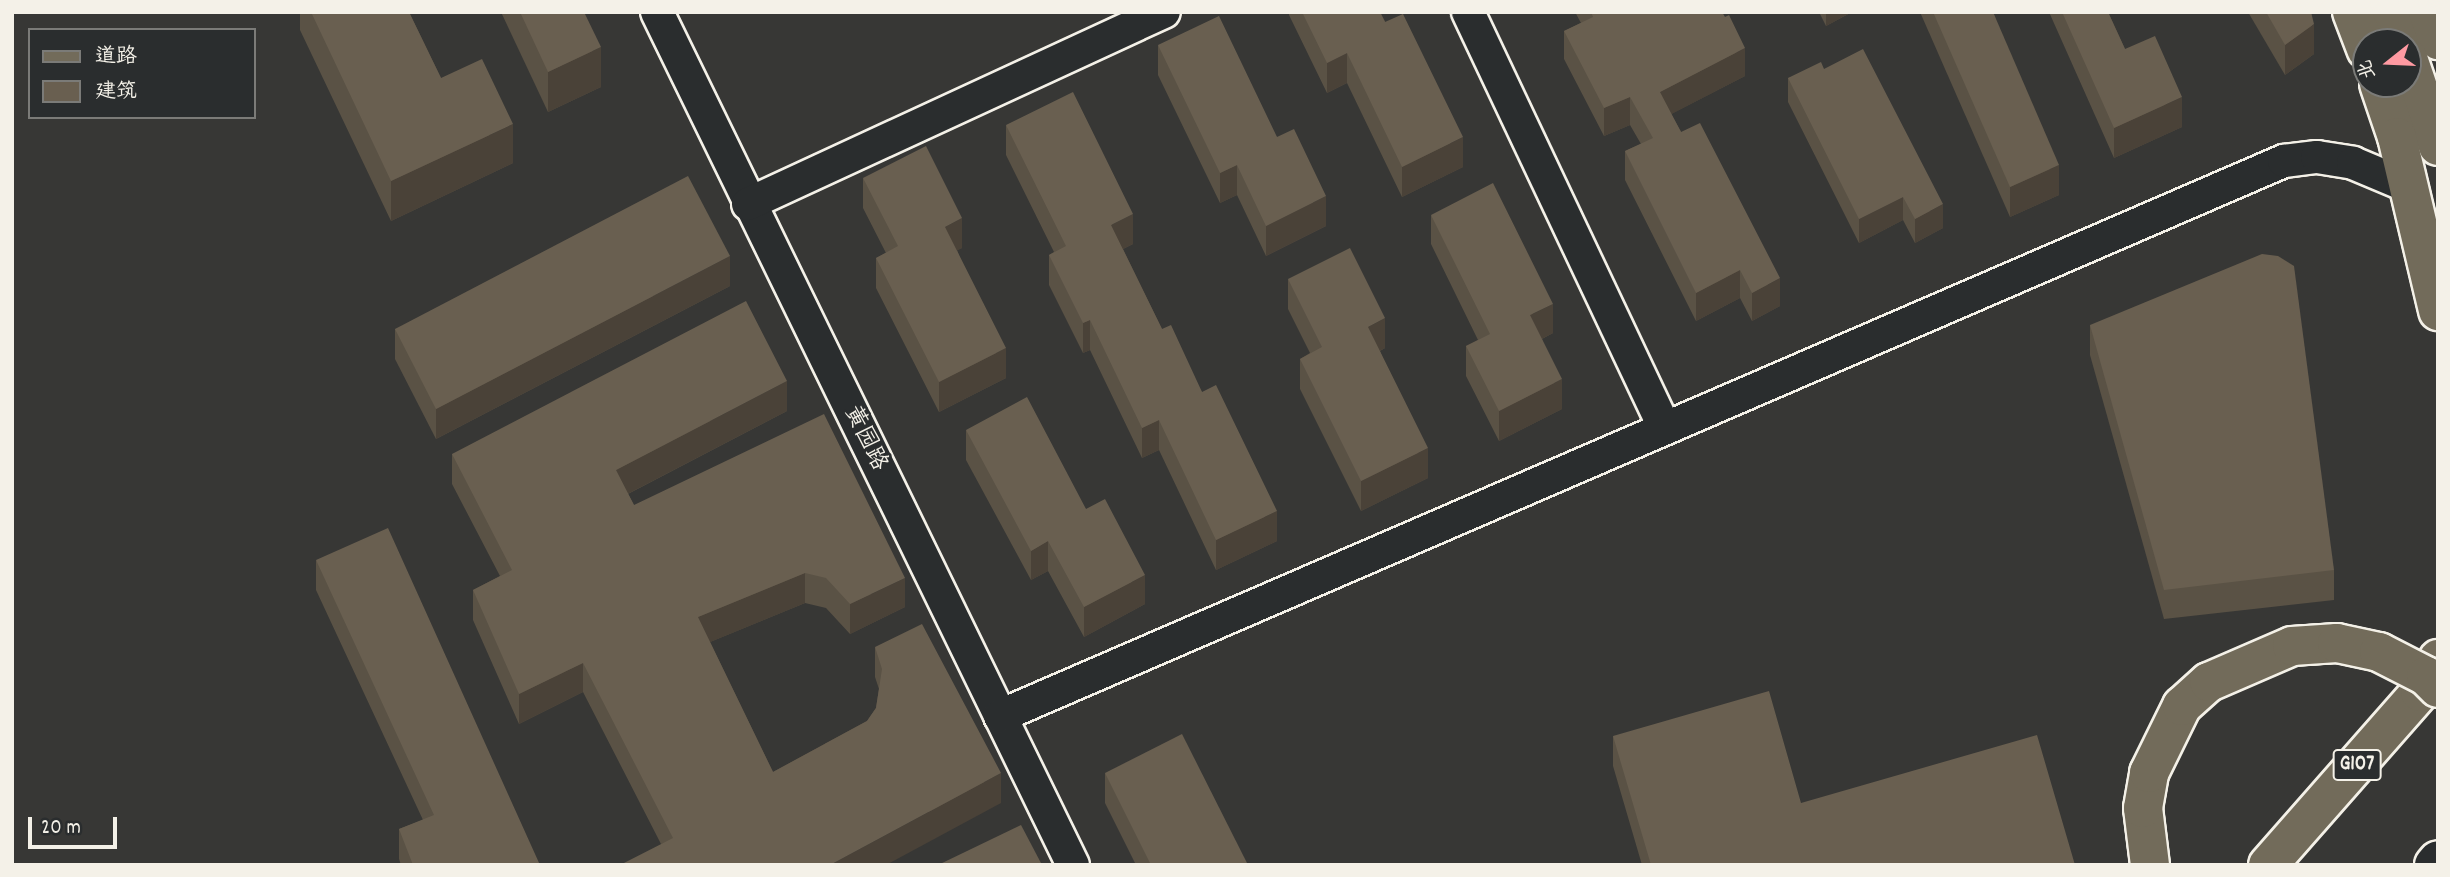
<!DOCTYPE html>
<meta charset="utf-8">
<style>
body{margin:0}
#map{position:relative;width:2450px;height:877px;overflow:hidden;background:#373735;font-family:Dekko,"LXGW WenKai TC",sans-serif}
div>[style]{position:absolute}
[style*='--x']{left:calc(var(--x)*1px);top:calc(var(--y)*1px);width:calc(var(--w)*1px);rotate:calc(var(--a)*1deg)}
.roads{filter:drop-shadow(2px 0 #f4f1e8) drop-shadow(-2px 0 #f4f1e8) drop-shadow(0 2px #f4f1e8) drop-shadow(0 -2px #f4f1e8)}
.street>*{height:32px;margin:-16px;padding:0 16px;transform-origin:16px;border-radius:16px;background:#2a2d2e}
.secondary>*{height:38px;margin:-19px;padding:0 19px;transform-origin:19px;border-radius:19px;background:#2a2d2e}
.primary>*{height:38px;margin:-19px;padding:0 19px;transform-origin:19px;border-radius:19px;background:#726b5a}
.highway>*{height:38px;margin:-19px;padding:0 19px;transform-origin:19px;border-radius:19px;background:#726b5a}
.bridges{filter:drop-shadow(2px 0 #f4f1e8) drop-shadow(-2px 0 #f4f1e8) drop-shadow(0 2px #f4f1e8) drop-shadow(0 -2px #f4f1e8)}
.highway-bridge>*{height:38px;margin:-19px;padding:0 19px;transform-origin:19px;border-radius:19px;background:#726b5a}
.wall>*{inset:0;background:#5a5245}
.shaded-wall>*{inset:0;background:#4a4238}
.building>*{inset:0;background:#695f50}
span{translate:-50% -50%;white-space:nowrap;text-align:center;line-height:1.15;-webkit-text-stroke:5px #2a2d2e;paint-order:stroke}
.shield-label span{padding:2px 5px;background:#2a2d2e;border:2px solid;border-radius:5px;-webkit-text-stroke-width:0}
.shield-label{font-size:21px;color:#f4f1e8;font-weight:700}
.street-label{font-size:23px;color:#f4f1e8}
.frame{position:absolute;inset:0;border:14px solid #f4f1e8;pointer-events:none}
.legend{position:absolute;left:28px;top:28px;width:228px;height:91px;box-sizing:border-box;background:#2a2d2e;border:2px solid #7b7b78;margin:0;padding:9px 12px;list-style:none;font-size:21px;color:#f4f1e8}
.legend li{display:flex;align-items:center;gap:14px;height:35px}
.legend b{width:35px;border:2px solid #7b7b78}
.north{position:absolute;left:2352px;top:28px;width:70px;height:70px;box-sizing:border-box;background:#2a2d2e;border:2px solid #7b7b78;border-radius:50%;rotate:252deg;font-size:19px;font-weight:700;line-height:28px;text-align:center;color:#f4f1e8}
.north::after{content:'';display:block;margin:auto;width:24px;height:32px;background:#ff9aa2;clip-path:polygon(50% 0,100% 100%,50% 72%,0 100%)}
.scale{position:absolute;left:28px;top:817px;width:89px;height:32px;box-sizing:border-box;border:4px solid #f4f1e8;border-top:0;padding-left:9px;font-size:21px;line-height:24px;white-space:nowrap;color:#f4f1e8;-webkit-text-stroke:5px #2a2d2e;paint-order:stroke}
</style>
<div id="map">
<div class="roads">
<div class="street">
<i style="--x:657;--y:12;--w:949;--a:64"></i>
<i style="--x:1468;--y:12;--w:459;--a:64.7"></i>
<i style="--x:748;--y:204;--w:458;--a:-24.8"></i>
<i style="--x:1000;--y:716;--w:1399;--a:-23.38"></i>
<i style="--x:2284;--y:161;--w:33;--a:-7"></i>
<i style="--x:2317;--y:157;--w:36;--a:9"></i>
<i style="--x:2353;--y:163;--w:62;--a:22.8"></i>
</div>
<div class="secondary">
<i style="--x:2434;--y:865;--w:6;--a:-51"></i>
</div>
<div class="primary">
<i style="--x:2391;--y:12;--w:32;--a:70"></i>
<i style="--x:2428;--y:12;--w:30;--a:70"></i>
<i style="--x:2408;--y:58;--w:93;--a:71.2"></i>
</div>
<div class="highway">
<i style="--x:2352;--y:12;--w:40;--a:69"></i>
<i style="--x:2379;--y:84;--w:56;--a:71.2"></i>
<i style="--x:2397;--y:137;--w:179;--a:76.7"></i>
<i style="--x:2268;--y:865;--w:230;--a:-48.7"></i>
<i style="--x:2420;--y:692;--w:38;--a:-61"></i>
</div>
</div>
<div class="bridges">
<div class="highway-bridge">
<i style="--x:2150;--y:865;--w:57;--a:-97"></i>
<i style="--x:2143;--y:808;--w:36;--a:-80"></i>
<i style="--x:2149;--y:773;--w:75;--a:-63.8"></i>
<i style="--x:2182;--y:706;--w:36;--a:-42"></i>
<i style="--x:2209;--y:682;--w:90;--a:-23.4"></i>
<i style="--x:2292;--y:646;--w:45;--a:-3.8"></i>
<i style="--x:2337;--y:643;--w:43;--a:12.1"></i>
<i style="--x:2379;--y:652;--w:53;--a:27.1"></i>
<i style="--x:2426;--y:676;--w:17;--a:45"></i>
</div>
</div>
<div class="wall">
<i style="clip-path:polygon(300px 12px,409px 12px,441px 78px,513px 163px,391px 221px,300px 30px)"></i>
<i style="clip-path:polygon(501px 12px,584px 12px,601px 87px,548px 112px)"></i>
<i style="clip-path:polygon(1289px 12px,1380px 12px,1463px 167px,1402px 197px,1347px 83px,1327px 93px,1289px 15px)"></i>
<i style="clip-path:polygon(1575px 12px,1722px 12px,1745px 76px,1671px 114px,1780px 306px,1752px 321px,1740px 298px,1696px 321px,1625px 180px,1625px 151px,1641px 144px,1630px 125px,1604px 136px,1564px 59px,1564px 31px,1581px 23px)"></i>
<i style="clip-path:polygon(1819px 12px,1852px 12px,1826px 26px)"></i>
<i style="clip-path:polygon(1920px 12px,1993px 12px,2059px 195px,2010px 217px)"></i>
<i style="clip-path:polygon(2049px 12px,2108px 12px,2125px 49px,2182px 127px,2114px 158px)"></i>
<i style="clip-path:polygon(2248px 12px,2311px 12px,2314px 54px,2285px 75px)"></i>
<i style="clip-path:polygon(1158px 45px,1277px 137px,1326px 226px,1266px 256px,1237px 195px,1220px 203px,1158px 75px)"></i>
<i style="clip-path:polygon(1824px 69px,1943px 228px,1915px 243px,1903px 220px,1859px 243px,1788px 102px,1788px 78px)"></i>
<i style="clip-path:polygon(1006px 125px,1133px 244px,1123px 249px,1162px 329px,1202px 392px,1277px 541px,1216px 570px,1159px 450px,1142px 458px,1090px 350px,1083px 353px,1049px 285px,1049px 255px,1054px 252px,1006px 155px)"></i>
<i style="clip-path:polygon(863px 178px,962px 248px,957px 250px,1006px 378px,939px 412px,876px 288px,876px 258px,886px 253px,863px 208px)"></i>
<i style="clip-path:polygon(1431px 215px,1553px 333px,1542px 339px,1562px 409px,1499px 441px,1466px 376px,1466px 346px,1478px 340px,1431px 244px)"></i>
<i style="clip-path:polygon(1288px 279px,1385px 348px,1380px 351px,1428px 478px,1361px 511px,1300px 389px,1300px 359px,1310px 353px,1288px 309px)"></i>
<i style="clip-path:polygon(730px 286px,436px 439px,395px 359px,395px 329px)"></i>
<i style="clip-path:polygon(2090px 325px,2334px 570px,2334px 600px,2164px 619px,2090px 355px)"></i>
<i style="clip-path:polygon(787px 411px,628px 494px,634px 505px,905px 607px,850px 634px,826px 608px,805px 603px,710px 642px,773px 772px,867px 721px,876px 708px,879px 689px,875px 677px,875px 647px,1001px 803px,661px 844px,583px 692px,519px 724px,473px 620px,473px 590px,500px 576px,452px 484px,452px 454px)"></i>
<i style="clip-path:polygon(966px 430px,1086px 509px,1145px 604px,1084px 637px,1048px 571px,1031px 580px,966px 460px)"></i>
<i style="clip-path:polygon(316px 560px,540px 865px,401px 865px,399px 859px,399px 829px,423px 820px,316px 590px)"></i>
<i style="clip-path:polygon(1613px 736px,1801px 803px,2075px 865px,1642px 865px,1613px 766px)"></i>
<i style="clip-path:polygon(1105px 773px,1248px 865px,1136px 865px,1105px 803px)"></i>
</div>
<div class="shaded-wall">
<i style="clip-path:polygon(1826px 12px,1852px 12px,1826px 26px)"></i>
<i style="clip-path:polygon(2314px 24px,2314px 54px,2285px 75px,2285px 45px)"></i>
<i style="clip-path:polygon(601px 47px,601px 87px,548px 112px,548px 72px)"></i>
<i style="clip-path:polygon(1745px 48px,1745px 76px,1660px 120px,1660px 92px)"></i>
<i style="clip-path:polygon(1347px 53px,1347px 83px,1327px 93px,1327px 63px)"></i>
<i style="clip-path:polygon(1630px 97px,1630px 125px,1604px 136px,1604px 108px)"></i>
<i style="clip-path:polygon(2182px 97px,2182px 127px,2114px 158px,2114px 128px)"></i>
<i style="clip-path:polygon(513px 124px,513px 163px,391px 221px,391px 181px)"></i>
<i style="clip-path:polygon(1463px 137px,1463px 167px,1402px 197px,1402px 167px)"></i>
<i style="clip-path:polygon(1237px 165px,1237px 195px,1220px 203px,1220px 173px)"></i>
<i style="clip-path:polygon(2059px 165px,2059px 195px,2010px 217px,2010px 187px)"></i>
<i style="clip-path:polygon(1326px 196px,1326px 226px,1266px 256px,1266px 226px)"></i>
<i style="clip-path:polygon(1903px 197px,1903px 220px,1859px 243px,1859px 219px)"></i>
<i style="clip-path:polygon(1943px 204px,1943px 228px,1915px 243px,1915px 219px)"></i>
<i style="clip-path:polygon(1133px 214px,1133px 244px,1111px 255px,1111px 225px)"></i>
<i style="clip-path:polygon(962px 218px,962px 248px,945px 257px,945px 227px)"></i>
<i style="clip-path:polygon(730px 256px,730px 286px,436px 439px,436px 409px)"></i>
<i style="clip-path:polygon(1740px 270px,1740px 298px,1696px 321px,1696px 293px)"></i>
<i style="clip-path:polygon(1780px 278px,1780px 306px,1752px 321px,1752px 293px)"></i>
<i style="clip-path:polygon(1553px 304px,1553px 333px,1530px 345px,1530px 315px)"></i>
<i style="clip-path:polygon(1385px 318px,1385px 348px,1368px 357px,1368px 327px)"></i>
<i style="clip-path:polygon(1090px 320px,1090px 350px,1083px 353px,1083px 323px)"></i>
<i style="clip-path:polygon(1006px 348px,1006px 378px,939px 412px,939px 382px)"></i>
<i style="clip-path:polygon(1562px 379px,1562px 409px,1499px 441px,1499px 411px)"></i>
<i style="clip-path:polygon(787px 381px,787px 411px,616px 500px,616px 470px)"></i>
<i style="clip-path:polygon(1159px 420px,1159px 450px,1142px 458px,1142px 428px)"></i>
<i style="clip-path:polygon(1428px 448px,1428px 478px,1361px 511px,1361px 481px)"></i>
<i style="clip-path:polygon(1277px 511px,1277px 541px,1216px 570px,1216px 540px)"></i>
<i style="clip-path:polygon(1048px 541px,1048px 571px,1031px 580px,1031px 551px)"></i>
<i style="clip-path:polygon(805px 573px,805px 603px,698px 647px,698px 617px)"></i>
<i style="clip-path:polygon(1145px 575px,1145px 604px,1084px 637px,1084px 607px)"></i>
<i style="clip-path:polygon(905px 578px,905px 607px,850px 634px,850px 604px)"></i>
<i style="clip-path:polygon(583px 663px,583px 692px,519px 724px,519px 694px)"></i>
<i style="clip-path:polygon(1001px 773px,1001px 803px,886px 865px,830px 865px)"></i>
</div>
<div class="building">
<i style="clip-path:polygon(311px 12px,409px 12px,441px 78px,482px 59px,513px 124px,391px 181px)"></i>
<i style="clip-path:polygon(520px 12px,584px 12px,601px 47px,548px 72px)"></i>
<i style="clip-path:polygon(1302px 12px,1380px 12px,1385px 22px,1403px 14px,1463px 137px,1402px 167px,1347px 53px,1327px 63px)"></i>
<i style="clip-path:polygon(1591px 12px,1722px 12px,1725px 17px,1729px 15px,1745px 48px,1660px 92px,1681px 132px,1700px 123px,1780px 278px,1752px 293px,1740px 270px,1696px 293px,1625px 151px,1653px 138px,1630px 97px,1604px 108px,1564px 31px,1593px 17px)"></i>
<i style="clip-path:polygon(1933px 12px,1993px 12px,2059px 165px,2010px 187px)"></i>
<i style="clip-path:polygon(2062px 12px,2108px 12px,2125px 49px,2155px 36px,2182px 97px,2114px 128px)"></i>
<i style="clip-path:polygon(2266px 12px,2311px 12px,2314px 24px,2285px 45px)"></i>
<i style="clip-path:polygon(1219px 16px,1277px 137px,1294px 129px,1326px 196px,1266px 226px,1237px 165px,1220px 173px,1158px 45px)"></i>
<i style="clip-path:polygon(1863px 49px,1943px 204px,1915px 219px,1903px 197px,1859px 219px,1788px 78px,1821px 62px,1824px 69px)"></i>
<i style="clip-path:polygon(1073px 92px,1133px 214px,1111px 225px,1162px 329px,1171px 325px,1202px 392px,1216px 385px,1277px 511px,1216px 540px,1159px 420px,1142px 428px,1090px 320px,1083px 323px,1049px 255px,1066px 246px,1006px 125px)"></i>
<i style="clip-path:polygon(926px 146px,962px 218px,945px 227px,1006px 348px,939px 382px,876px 258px,898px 246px,863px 178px)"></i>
<i style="clip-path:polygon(688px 176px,730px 256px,436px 409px,395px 329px)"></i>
<i style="clip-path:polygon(1493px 183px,1553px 304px,1530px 315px,1562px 379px,1499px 411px,1466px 346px,1490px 334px,1431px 215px)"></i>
<i style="clip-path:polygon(1350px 248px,1385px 318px,1368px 327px,1428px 448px,1361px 481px,1300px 359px,1322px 347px,1288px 279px)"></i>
<i style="clip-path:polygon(2262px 254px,2278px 256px,2294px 266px,2334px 570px,2164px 590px,2090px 325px)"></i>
<i style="clip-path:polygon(746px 301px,787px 381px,616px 470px,634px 505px,824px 414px,905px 578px,850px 604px,826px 578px,805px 573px,698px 617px,773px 772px,867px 721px,876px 708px,882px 669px,875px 647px,922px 624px,1001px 773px,830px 865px,620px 865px,673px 838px,583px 663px,519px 694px,473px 590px,512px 570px,452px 454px)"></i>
<i style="clip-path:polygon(1027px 397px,1086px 509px,1105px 499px,1145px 575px,1084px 607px,1048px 541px,1031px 551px,966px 430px)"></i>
<i style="clip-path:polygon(388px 528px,540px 865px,413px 865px,399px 829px,434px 815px,316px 560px)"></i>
<i style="clip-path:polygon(1769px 691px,1801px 803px,2037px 735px,2075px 865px,1651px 865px,1613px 736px)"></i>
<i style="clip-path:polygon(1182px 734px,1248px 865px,1151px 865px,1105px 773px)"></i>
<i style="clip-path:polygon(1021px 825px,1042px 865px,938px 865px)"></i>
</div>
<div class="shield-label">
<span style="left:2357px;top:765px">G107</span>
</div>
<div class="street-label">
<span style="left:864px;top:439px;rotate:64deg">黄园路</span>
</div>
<div class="frame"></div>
<ul class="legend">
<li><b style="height:9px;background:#726b5a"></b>道路</li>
<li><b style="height:19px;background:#695f50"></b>建筑</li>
</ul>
<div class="north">北</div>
<div class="scale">20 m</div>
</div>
